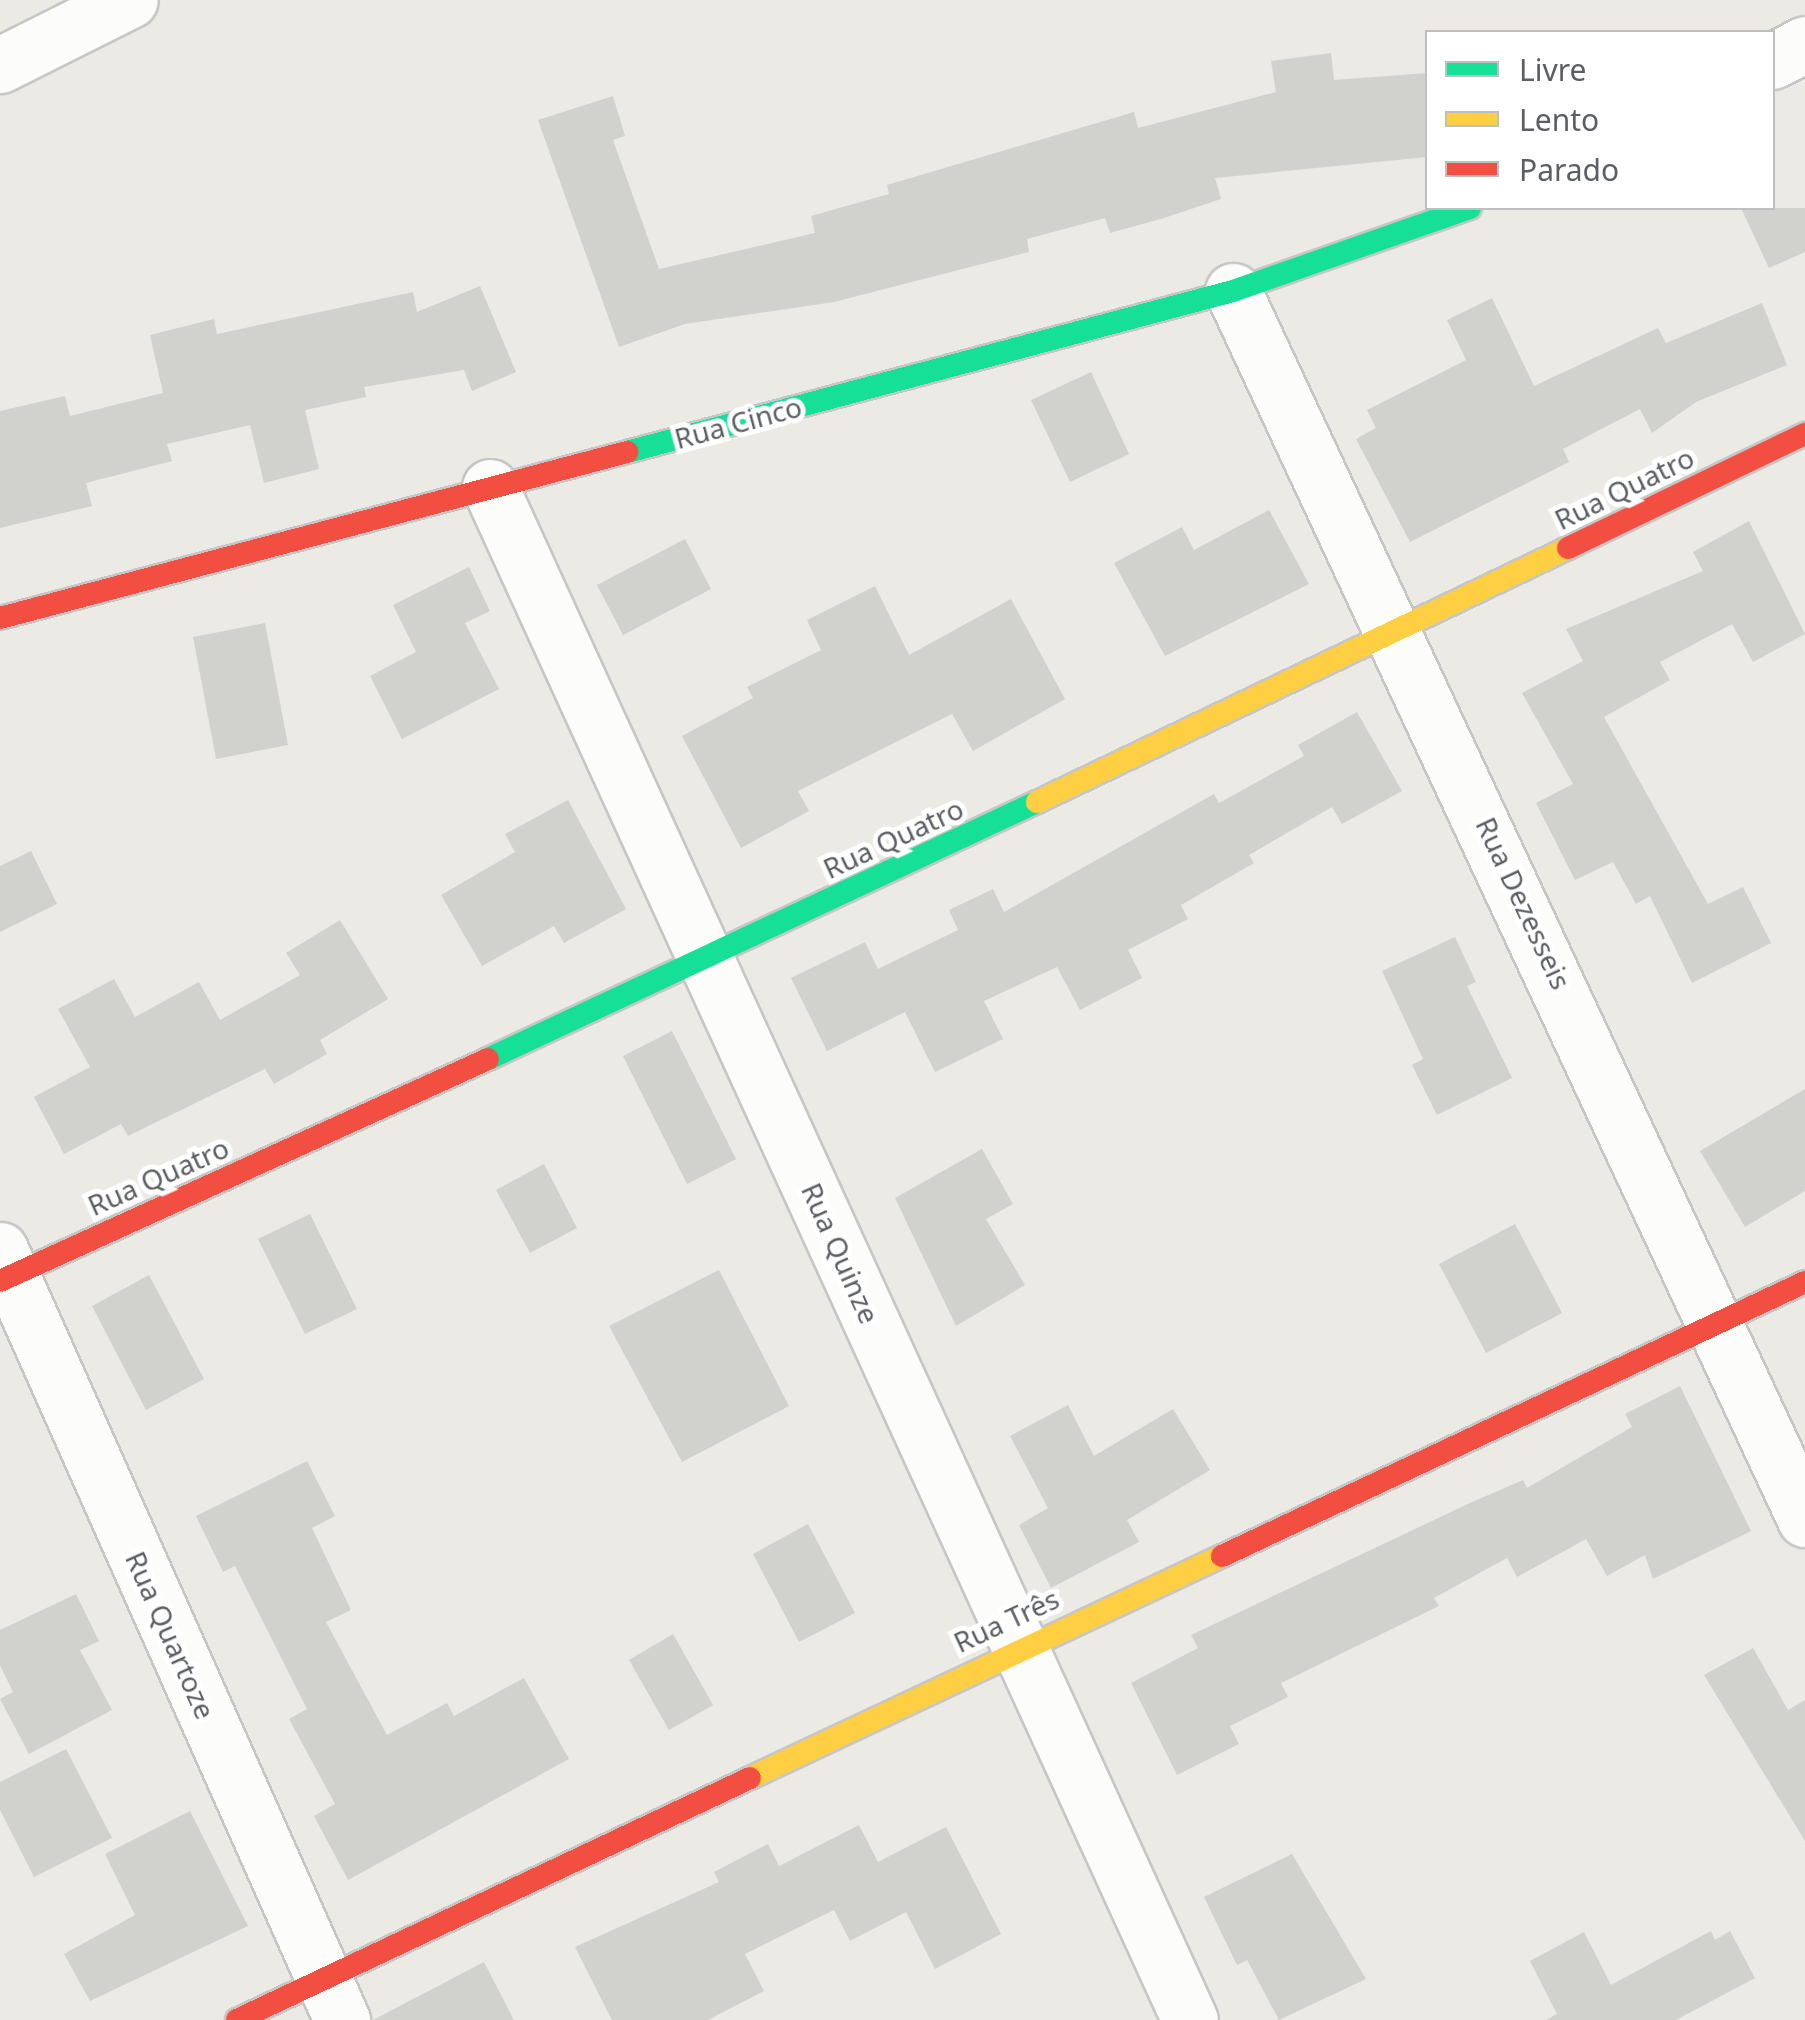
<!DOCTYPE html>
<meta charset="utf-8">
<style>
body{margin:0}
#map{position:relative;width:1805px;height:2020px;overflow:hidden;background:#ebeae5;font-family:"Noto Sans",sans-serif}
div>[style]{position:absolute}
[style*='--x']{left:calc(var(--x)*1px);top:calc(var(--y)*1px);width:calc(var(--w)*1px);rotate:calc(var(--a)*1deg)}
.building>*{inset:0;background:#d1d1ce}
.roads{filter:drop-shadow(2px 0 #c6c6c6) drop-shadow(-2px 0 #c6c6c6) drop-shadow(0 2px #c6c6c6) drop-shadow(0 -2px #c6c6c6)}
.street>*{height:55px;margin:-27.5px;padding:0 27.5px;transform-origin:27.5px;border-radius:27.5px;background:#fcfcfb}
.fast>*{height:22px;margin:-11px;padding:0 11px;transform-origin:11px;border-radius:11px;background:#16e098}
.slow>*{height:22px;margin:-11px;padding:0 11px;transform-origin:11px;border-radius:11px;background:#ffcf43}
.jam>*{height:22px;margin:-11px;padding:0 11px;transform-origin:11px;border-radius:11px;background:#f24e42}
span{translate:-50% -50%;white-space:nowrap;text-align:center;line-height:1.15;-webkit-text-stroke:10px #fff;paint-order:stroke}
.street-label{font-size:28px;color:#5b5e63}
.legend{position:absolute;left:1425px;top:30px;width:350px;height:180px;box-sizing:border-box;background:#fff;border:2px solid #bdbfc1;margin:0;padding:12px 18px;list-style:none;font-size:30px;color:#5b5e63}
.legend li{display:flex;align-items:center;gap:20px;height:50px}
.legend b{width:50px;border:2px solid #bdbfc1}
</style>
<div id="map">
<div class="building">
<i style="clip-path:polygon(1331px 53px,1334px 80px,1428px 73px,1428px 157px,1215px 178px,1221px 199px,1164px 218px,1110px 233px,1105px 218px,1027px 239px,1029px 252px,834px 302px,685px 324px,619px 347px,538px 120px,613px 96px,625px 136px,613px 140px,659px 269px,815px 233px,811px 216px,889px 194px,887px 185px,1080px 128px,1134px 112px,1138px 128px,1276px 92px,1271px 61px)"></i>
<i style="clip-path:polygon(1741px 208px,1805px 208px,1805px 252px,1769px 268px)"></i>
<i style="clip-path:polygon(480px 286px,516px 372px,472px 391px,464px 370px,364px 387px,366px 397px,305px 410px,319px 469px,264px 483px,250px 425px,167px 444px,172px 461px,86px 483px,92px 506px,0 528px,0 411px,65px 396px,70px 416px,163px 393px,150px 335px,214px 319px,217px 334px,413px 292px,417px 312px)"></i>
<i style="clip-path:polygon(1492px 298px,1534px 386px,1658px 328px,1666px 343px,1762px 303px,1787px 365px,1696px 402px,1652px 433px,1640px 409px,1563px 449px,1569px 462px,1410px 542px,1356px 439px,1376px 428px,1367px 410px,1466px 360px,1447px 320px)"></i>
<i style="clip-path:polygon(1091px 372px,1129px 454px,1070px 482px,1031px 400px)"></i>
<i style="clip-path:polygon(1269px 510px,1309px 584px,1165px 656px,1114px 563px,1182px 527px,1194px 550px)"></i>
<i style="clip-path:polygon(1749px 521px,1805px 634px,1753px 662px,1732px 624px,1660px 662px,1670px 680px,1604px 717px,1708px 904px,1743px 887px,1771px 943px,1692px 983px,1650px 896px,1636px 904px,1613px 862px,1575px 880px,1536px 803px,1573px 784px,1522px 693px,1583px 661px,1566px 629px,1703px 571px,1693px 552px)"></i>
<i style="clip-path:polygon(685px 539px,711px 589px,623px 635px,597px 585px)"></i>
<i style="clip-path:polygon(469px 567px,490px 611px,465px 623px,499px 689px,402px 739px,370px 676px,416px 652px,393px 605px)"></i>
<i style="clip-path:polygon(875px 586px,909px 655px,1011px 599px,1065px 699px,973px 751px,952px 714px,798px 791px,809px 811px,741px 848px,682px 736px,753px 698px,747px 687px,821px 650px,807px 620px)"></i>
<i style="clip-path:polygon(265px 623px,288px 745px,216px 759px,193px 637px)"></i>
<i style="clip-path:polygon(1357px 712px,1402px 791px,1342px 824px,1332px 807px,1249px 855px,1254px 863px,1181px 905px,1188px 919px,1128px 950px,1142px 978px,1080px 1010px,1057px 967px,984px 1001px,1003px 1039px,935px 1072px,905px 1012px,827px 1051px,791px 978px,865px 942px,878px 969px,958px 930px,949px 910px,993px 889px,1004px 912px,1214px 794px,1219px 803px,1304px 756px,1298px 745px)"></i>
<i style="clip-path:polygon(568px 800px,626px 909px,564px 943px,554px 926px,482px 966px,441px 895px,515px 852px,505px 834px)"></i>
<i style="clip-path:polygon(31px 851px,57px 904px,0 932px,0 866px)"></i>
<i style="clip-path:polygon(340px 920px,388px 999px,320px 1040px,327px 1054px,274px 1084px,265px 1069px,128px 1136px,121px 1124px,64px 1154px,34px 1097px,90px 1067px,58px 1009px,114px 979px,135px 1017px,199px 982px,220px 1020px,300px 975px,286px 953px)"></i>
<i style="clip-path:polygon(1455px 937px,1476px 982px,1467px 986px,1512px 1078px,1437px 1115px,1412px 1065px,1423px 1059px,1382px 971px)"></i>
<i style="clip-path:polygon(672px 1031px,736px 1159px,687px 1184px,623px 1056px)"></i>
<i style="clip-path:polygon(1805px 1089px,1805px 1191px,1745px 1227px,1700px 1151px)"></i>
<i style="clip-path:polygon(982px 1149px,1013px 1204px,986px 1219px,1025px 1285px,956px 1326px,895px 1198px)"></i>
<i style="clip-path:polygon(544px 1164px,577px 1228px,530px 1253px,496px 1190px)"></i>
<i style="clip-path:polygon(310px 1214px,357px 1309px,305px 1334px,258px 1239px)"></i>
<i style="clip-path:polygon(1515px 1224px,1562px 1313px,1486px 1353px,1439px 1264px)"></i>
<i style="clip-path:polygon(719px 1270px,789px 1406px,682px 1462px,609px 1326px)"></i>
<i style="clip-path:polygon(149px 1275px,204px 1379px,146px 1410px,92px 1306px)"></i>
<i style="clip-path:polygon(1680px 1386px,1751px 1531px,1653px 1579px,1645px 1555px,1607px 1576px,1586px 1539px,1517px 1577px,1507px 1558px,1434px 1598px,1439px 1606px,1281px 1683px,1288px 1697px,1230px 1726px,1239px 1744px,1177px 1775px,1131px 1683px,1198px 1648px,1191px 1635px,1470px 1503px,1523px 1480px,1527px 1488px,1632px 1427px,1625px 1414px)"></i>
<i style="clip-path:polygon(1068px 1405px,1094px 1456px,1173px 1409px,1210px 1470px,1127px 1520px,1139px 1542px,1051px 1588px,1019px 1525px,1048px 1508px,1010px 1436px)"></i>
<i style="clip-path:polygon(307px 1461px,335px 1516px,312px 1528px,351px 1610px,326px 1622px,387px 1735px,447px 1703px,454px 1716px,524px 1678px,569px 1759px,348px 1880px,314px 1816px,335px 1804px,289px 1719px,307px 1709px,235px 1566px,223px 1572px,196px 1516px)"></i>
<i style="clip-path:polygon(808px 1524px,855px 1613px,799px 1642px,753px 1554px)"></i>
<i style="clip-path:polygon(76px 1594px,99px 1641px,80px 1650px,112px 1710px,29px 1754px,0 1699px,13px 1692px,0 1665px,0 1630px)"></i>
<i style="clip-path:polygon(673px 1634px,713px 1705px,669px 1730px,629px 1660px)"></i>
<i style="clip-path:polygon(1753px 1648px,1788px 1710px,1805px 1700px,1805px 1841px,1704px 1675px)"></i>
<i style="clip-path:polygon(66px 1749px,112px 1838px,34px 1877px,0 1810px,0 1782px)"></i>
<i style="clip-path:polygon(190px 1811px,248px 1926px,90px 2001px,64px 1954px,135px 1915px,105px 1854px)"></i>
<i style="clip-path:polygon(859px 1825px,878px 1862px,946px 1827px,1001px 1934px,935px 1969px,906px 1912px,850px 1941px,834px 1910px,745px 1954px,764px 1991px,708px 2020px,612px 2020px,575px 1947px,719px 1882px,714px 1872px,768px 1844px,779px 1866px)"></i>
<i style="clip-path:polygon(1292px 1854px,1366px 1979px,1279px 2020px,1247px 1960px,1237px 1965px,1204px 1897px)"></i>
<i style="clip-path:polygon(1711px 1931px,1715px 1940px,1730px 1931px,1755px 1978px,1676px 2020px,1546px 2020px,1557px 2014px,1530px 1961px,1584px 1932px,1611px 1985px)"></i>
<i style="clip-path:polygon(484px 1962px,514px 2020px,373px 2020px)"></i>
</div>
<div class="roads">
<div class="street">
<i style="--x:1772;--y:61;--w:37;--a:-27"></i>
<i style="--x:0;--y:65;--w:145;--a:-26.6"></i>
<i style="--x:1233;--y:291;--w:1355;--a:65.02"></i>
<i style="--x:490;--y:487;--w:1685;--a:65.46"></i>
<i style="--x:0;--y:1250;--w:843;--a:66.05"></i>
</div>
<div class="fast">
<i style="--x:627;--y:452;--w:627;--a:-14.88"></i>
<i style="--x:1233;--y:291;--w:251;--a:-19.3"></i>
<i style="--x:488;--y:1059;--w:606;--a:-25.09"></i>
</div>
<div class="slow">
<i style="--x:1037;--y:802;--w:589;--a:-25.56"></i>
<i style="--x:750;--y:1778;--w:522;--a:-25.19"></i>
</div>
<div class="jam">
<i style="--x:1568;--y:548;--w:263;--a:-25.7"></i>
<i style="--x:0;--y:618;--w:649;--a:-14.83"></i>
<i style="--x:0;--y:1281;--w:536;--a:-24.46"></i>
<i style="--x:1222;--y:1556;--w:644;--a:-25.17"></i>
<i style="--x:237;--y:2020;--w:567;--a:-25.25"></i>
</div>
</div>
<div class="street-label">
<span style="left:738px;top:422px;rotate:-15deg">Rua Cinco</span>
<span style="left:1624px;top:488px;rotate:-26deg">Rua Quatro</span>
<span style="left:893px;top:838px;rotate:-25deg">Rua Quatro</span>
<span style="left:1524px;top:903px;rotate:65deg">Rua Dezesseis</span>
<span style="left:158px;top:1176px;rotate:-24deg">Rua Quatro</span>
<span style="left:841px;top:1253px;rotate:66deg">Rua Quinze</span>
<span style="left:1006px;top:1620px;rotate:-25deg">Rua Três</span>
<span style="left:171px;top:1635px;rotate:66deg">Rua Quartoze</span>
</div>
<ul class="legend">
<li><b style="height:12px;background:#16e098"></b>Livre</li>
<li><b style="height:12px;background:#ffcf43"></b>Lento</li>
<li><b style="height:12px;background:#f24e42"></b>Parado</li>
</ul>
</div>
